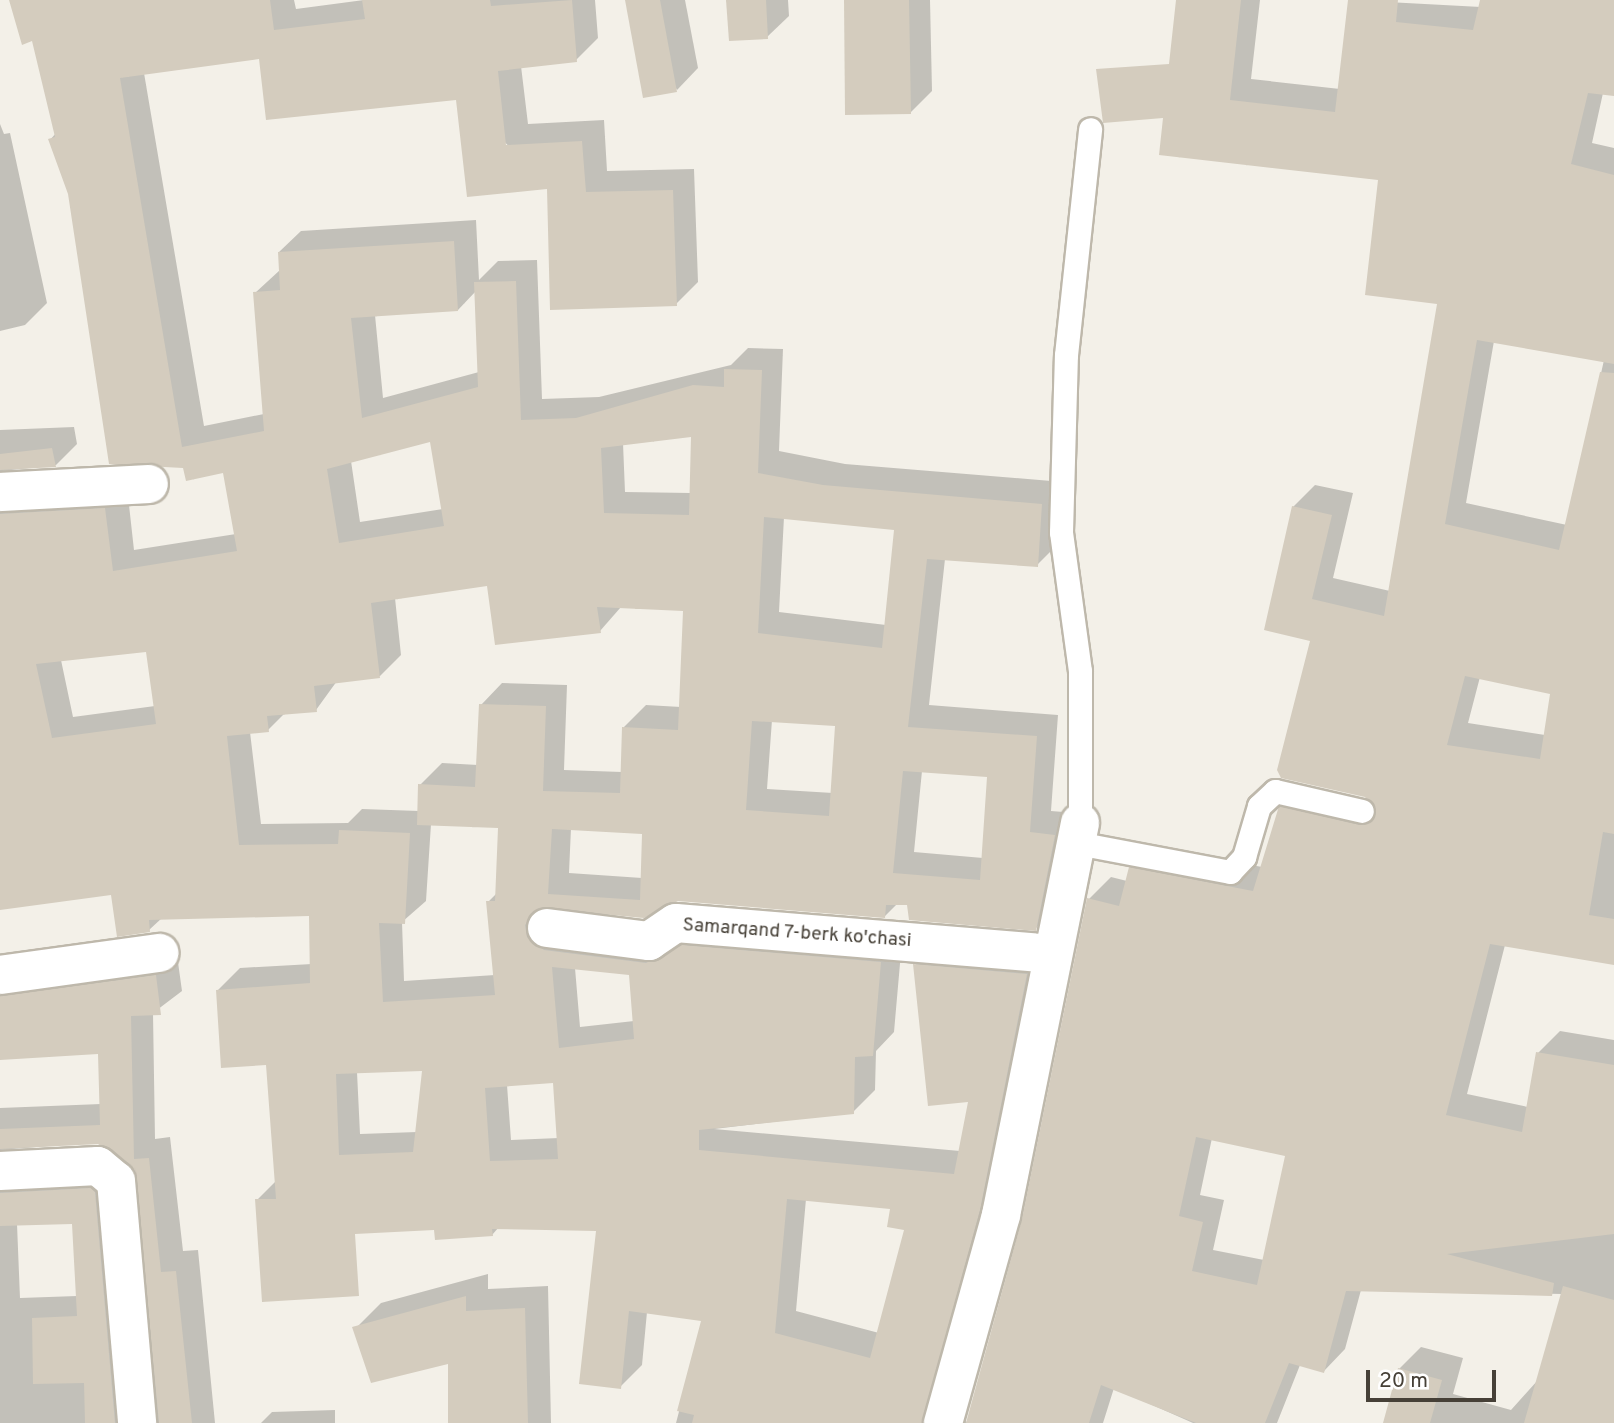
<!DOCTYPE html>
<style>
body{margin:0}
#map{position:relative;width:1614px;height:1423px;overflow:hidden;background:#f3f0e8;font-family:Overpass,sans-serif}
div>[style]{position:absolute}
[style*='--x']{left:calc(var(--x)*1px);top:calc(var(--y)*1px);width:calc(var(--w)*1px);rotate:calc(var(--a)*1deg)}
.shadow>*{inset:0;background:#0003}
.building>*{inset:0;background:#d4ccbe}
.roads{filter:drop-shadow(2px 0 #beb8ab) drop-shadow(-2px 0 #beb8ab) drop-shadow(0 2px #beb8ab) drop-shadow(0 -2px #beb8ab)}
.service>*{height:23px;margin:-11.5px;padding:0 11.5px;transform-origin:11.5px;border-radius:11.5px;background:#fff}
.minor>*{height:38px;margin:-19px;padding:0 19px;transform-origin:19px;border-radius:19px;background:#fff}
span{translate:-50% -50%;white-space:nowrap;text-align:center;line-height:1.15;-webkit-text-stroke:6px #fff;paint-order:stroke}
.street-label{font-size:19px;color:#464037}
.scale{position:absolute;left:1366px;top:1370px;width:130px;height:32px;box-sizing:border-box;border:4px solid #464037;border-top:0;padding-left:9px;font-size:21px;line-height:24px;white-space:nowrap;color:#464037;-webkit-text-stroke:5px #fff;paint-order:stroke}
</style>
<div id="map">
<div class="shadow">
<i style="clip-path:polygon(evenodd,11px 0,294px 0,296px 9px,364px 0,595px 0,598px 38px,576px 60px,521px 66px,528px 124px,604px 120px,607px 171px,694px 169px,698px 282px,676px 304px,458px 98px,261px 57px,144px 73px,204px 426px,264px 414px,255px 293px,280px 270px,279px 252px,301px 231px,476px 220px,479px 280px,498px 261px,537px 260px,542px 399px,599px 397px,731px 365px,748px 348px,783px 349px,779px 451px,845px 464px,1063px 482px,1059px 543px,1037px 565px,945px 559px,929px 705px,1058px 715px,1051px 811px,1076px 813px,1057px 907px,1035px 929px,909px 904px,897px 904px,885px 916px,677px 899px,548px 907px,555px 923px,902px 941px,894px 1032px,876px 1051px,875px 1090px,853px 1112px,714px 1129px,960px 1151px,970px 1100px,915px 965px,937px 943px,1048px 953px,949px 1417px,968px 1422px,1024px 1221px,1089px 899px,1111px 877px,1127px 881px,1130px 868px,1152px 846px,1262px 867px,1281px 807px,1303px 785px,1369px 801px,1312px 640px,1293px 507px,1315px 485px,1353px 493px,1333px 578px,1390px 591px,1439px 302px,1380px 178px,1161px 153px,1178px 0,1260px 0,1251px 79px,1340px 89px,1350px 0,1481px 7px,1482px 0,1614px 0,1614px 94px,1603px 93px,1592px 143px,1614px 148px,1614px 963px,1505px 945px,1467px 1094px,1528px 1107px,1538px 1053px,1560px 1031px,1614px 1040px,1614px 1423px,1384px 1423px,1399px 1369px,1421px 1347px,1463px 1358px,1453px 1394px,1511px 1410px,1538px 1380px,1562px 1294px,1361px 1290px,1345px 1349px,1324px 1371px,1300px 1365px,1277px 1423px,1193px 1423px,1114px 1388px,1103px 1423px,676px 1423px,703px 1320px,647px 1312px,642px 1365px,620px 1387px,598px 1229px,499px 1227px,492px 1235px,257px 1200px,276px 1181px,268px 1063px,218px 990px,240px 968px,312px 964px,310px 914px,162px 918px,149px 930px,113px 893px,0 908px,0 430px,74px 427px,77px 444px,56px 465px,2px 471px,3px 482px,127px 487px,134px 550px,236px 534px,224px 471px,185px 466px,69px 194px,50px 140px,56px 133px,33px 39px,11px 0,476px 291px,479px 372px,383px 398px,375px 315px,458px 310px,476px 291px,11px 0,1494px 341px,1604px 360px,1567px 525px,1466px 503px,1494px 341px,11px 0,693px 435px,691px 493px,625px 492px,623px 443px,693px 435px,11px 0,432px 439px,443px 509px,360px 522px,351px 461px,432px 439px,11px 0,784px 517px,895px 529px,886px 625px,779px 612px,784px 517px,11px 0,489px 584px,600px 631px,621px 607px,685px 610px,681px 707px,646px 705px,624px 727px,622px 772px,564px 770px,567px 685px,502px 683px,481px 705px,478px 765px,442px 763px,420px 785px,419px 811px,362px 809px,348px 823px,261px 824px,250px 732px,268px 730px,285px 713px,316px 710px,337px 681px,380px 676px,401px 655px,395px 598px,489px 584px,11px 0,148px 650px,155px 706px,73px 717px,61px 660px,148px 650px,11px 0,1480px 677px,1552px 693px,1545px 735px,1468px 723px,1480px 677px,11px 0,772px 720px,837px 725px,833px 793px,767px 789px,772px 720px,11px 0,922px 771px,989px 776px,983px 858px,914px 852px,922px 771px,11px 0,431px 824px,500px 826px,497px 893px,488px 902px,495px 975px,404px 981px,402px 922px,426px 901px,431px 824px,11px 0,571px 828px,643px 832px,642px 878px,569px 873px,571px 828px,11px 0,575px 968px,631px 973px,634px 1021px,580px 1027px,575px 968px,11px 0,424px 1069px,417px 1132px,360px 1134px,357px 1072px,424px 1069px,11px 0,555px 1082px,559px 1138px,511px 1140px,507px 1085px,555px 1082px,11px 0,1212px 1138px,1287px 1154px,1264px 1260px,1213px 1250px,1224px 1200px,1200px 1195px,1212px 1138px,11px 0,806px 1199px,892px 1207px,907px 1229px,879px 1333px,796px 1311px,806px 1199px)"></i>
<i style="clip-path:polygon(627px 0,685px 0,698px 68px,677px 90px)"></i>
<i style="clip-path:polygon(728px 0,788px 0,789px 16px,767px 37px)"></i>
<i style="clip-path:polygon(846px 0,930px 0,932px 91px,910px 113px)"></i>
<i style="clip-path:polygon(0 124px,4px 134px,10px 133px,47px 303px,25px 325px,0 331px)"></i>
<i style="clip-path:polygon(evenodd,177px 955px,182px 991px,153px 1013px,155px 1139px,170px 1137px,183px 1251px,198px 1250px,215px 1423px,0 1423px,0 1150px,13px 1170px,116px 1171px,150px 1422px,157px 1421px,137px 1169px,97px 1142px,0 1150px,0 1108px,101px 1104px,100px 1052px,0 1059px,0 957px,177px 955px,74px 1222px,77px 1296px,20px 1298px,17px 1224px,74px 1222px)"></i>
<i style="clip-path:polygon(488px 1274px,488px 1289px,548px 1286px,551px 1423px,450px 1423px,449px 1362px,358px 1326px,381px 1303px)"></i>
<i style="clip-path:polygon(335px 1410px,335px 1423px,261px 1423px,272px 1412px)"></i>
</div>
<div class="building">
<i style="clip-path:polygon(evenodd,9px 0,270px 0,274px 30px,365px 19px,362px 0,490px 0,491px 6px,572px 0,577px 62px,498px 71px,506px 145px,582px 141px,586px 192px,673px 190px,677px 306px,550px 310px,547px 189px,467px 197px,456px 100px,266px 120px,259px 59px,120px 78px,182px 447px,264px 431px,253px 292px,280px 290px,278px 252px,454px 241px,458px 311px,351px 318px,362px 418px,478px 387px,474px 282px,516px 281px,521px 420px,576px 418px,693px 385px,724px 387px,724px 369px,762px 370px,758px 473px,823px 485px,1042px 504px,1038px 567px,927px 559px,908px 727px,1037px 736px,1030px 832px,1055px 835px,1036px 931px,909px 920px,907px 905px,886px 905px,885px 918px,678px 901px,644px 918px,539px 908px,525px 925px,527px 937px,544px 950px,646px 963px,682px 945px,881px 962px,873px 1056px,855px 1057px,854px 1114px,699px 1130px,699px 1150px,954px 1174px,968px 1102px,928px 1106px,913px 964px,1027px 974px,980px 1210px,922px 1423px,692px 1423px,694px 1415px,677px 1411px,701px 1321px,629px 1311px,621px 1389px,579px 1384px,596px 1231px,492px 1229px,493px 1236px,435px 1240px,434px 1230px,355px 1234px,359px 1296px,262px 1302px,255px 1199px,276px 1199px,266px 1065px,221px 1068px,216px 990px,310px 983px,309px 916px,149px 920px,150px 932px,117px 937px,111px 895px,0 910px,0 514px,105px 508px,113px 571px,237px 551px,223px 473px,186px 481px,183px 468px,109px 464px,68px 194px,48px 139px,55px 137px,32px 41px,22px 45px,9px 0,691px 437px,689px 515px,604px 513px,601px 448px,691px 437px,9px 0,430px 442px,444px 526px,339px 543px,327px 469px,430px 442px,9px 0,764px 517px,894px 530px,882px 648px,758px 633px,764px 517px,9px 0,487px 586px,495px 645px,601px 633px,597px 607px,683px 611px,678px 730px,622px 727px,620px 793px,543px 791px,546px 706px,479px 704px,475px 787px,418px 784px,417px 825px,498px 828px,495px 901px,486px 901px,495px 995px,383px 1002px,379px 923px,405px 924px,410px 833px,339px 830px,338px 844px,239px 845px,227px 736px,269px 732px,267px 716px,317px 712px,314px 686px,380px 678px,371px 603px,487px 586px,9px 0,146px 652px,156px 724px,52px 738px,36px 664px,146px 652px,9px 0,752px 721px,835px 726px,829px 816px,746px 810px,752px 721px,9px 0,903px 771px,987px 777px,980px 880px,893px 873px,903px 771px,9px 0,552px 829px,642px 834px,640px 900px,548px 894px,552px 829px,9px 0,552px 967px,629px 975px,634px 1039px,559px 1048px,552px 967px,9px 0,422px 1071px,413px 1152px,339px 1155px,336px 1074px,422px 1071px,9px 0,553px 1083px,558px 1159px,490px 1161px,485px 1088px,553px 1083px,9px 0,787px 1199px,890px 1209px,887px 1227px,904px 1230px,870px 1358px,775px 1333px,787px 1199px)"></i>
<i style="clip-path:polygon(625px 0,660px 0,677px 92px,643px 98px)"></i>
<i style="clip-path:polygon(726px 0,766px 0,768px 39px,729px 41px)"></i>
<i style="clip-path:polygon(844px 0,909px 0,911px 114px,845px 115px)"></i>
<i style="clip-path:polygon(evenodd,1176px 0,1241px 0,1230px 100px,1335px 112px,1348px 0,1398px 0,1396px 22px,1473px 30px,1480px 0,1614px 0,1614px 96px,1588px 93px,1571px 164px,1614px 175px,1614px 364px,1477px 340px,1445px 524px,1559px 550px,1600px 372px,1614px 373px,1614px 834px,1603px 832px,1589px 915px,1614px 919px,1614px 965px,1490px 944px,1446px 1115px,1522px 1132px,1536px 1052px,1614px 1065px,1614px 1234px,1447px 1254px,1554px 1283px,1552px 1296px,1346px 1291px,1324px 1373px,1289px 1363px,1265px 1423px,1196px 1423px,1101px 1385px,1089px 1423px,966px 1423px,1022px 1219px,1087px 898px,1119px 906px,1129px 867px,1253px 891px,1279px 806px,1360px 825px,1376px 813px,1365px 797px,1281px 778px,1277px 770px,1310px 641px,1264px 630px,1292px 506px,1332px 515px,1312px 599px,1384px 616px,1437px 304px,1365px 295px,1378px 180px,1159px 155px,1163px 118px,1103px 123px,1096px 69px,1169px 64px,1176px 0,1465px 676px,1550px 694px,1540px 759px,1447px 745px,1465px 676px,1176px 0,1196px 1137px,1285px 1156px,1257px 1285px,1192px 1271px,1203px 1222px,1179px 1216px,1196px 1137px)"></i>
<i style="clip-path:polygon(52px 448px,56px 467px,0 470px,0 454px)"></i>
<i style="clip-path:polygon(156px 975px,161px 1015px,131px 1016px,134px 1159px,149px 1158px,161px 1272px,176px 1271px,192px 1423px,159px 1423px,135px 1170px,98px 1144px,0 1149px,0 1129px,100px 1125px,98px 1054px,0 1060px,0 996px)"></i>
<i style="clip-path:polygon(91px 1188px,95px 1192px,115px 1423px,85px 1423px,84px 1383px,33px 1384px,32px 1318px,77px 1316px,72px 1224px,0 1226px,0 1193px)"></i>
<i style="clip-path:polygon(1563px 1286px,1614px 1300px,1614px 1423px,1524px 1423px)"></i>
<i style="clip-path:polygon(466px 1296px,466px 1311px,525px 1308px,528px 1423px,448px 1423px,448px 1364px,371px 1383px,352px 1327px)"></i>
<i style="clip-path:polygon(1398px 1368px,1442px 1380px,1430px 1423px,1383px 1423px)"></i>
</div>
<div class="roads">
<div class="service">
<i style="--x:1080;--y:823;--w:152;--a:-90"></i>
<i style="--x:1080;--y:671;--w:140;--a:-97.8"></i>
<i style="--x:1061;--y:532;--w:177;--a:-88.4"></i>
<i style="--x:1066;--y:355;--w:227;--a:-83.9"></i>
<i style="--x:1077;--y:843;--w:156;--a:10.7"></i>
<i style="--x:1230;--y:872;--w:21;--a:-47"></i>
<i style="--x:1244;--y:857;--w:53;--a:-73.6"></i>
<i style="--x:1259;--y:806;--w:22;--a:-43"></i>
<i style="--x:1275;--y:791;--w:89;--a:12.9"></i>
</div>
<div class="minor">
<i style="--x:0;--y:492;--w:149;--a:-3.1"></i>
<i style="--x:547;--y:928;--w:103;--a:7.3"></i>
<i style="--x:649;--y:941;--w:32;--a:-34"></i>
<i style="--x:676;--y:923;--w:378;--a:4.7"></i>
<i style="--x:0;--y:975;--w:161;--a:-7.9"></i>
<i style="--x:0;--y:1171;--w:98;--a:-2.9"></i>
<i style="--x:98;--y:1166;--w:23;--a:40"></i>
<i style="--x:116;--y:1181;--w:243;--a:85"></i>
<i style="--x:943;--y:1423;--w:216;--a:-74.4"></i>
<i style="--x:1001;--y:1215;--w:400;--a:-78.6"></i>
</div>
</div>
<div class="street-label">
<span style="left:797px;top:934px;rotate:4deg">Samarqand 7-berk ko'chasi</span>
</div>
<div class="scale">20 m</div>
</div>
